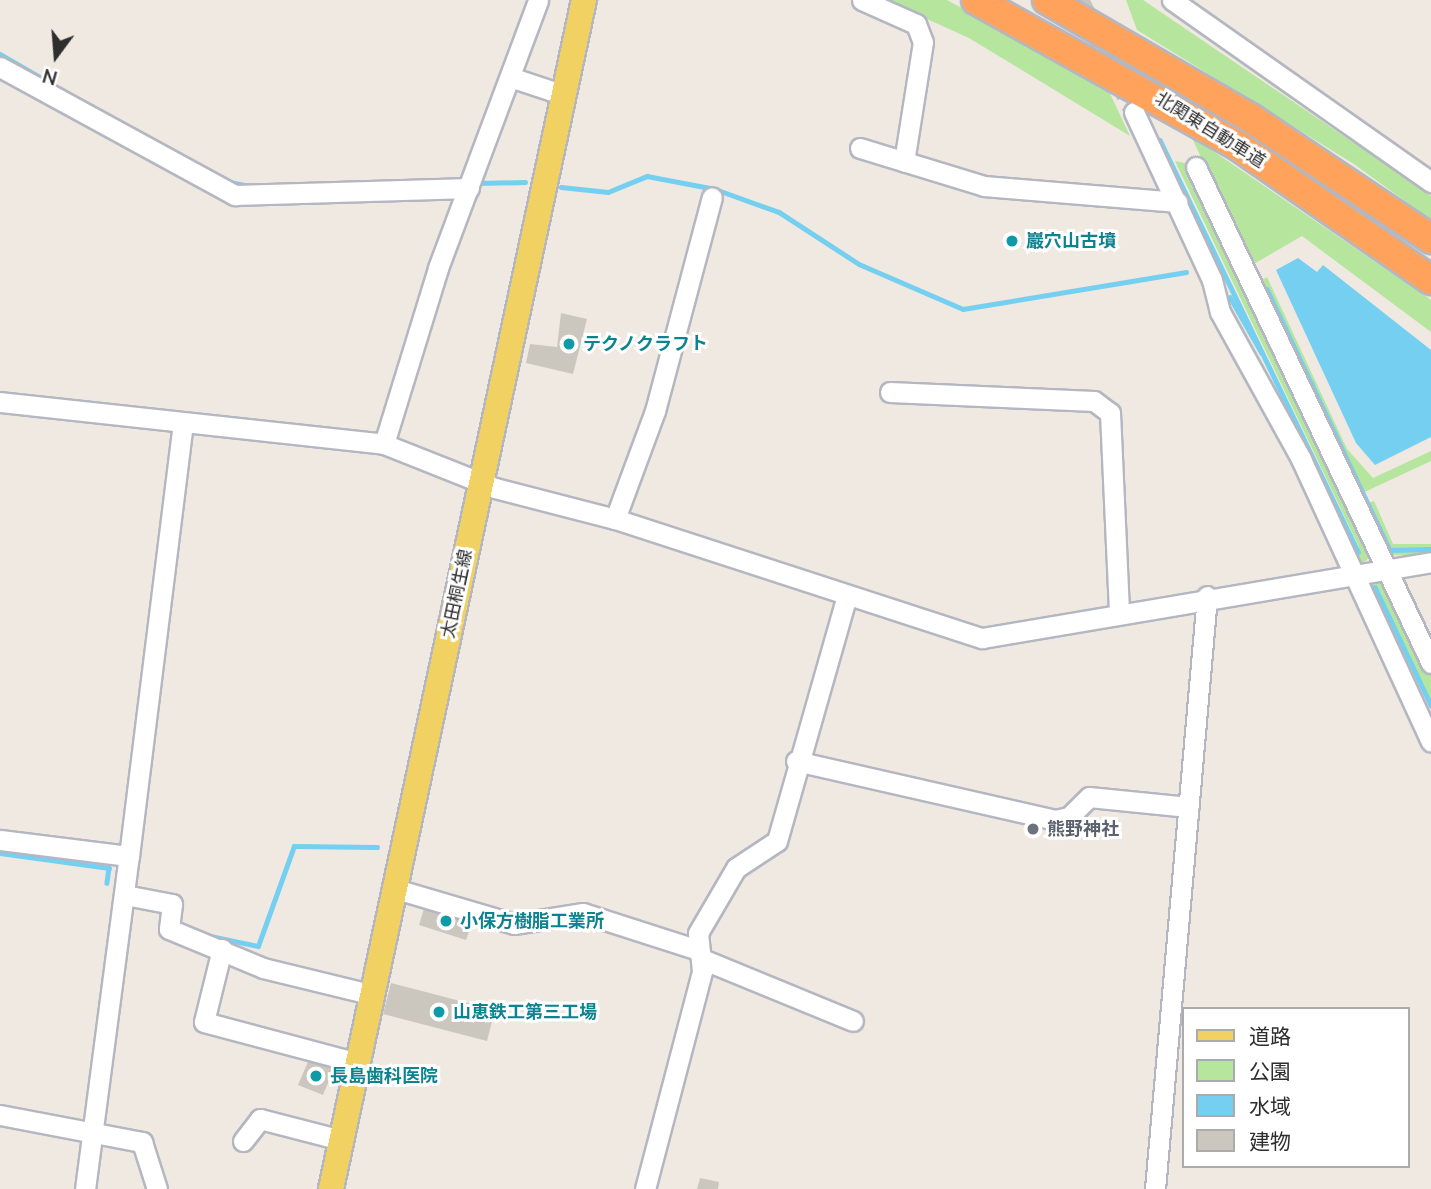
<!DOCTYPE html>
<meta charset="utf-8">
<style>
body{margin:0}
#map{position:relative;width:1431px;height:1189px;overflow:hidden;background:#efe9e1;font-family:"Nunito Sans","Noto Sans JP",sans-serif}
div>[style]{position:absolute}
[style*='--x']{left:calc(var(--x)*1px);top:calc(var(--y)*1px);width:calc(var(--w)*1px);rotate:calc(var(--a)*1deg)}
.green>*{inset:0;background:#b6e59e}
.water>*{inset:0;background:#75cff0}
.stream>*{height:4.5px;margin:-2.25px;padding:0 2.25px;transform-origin:2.25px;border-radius:2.25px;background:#75cff0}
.building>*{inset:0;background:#cbc7bf}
.minor-tunnel>*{height:19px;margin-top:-9.5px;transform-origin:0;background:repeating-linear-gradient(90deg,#c8c4bd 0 19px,transparent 0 29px)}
.roads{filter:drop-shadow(2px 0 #b4b7c1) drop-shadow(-2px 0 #b4b7c1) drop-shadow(0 2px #b4b7c1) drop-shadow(0 -2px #b4b7c1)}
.minor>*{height:19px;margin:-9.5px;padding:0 9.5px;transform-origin:9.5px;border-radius:9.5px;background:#fff}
.major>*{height:24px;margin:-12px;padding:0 12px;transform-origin:12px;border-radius:12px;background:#f2d163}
.highway>*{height:28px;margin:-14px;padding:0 14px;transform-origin:14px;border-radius:14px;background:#ffa35c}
.dots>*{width:19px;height:19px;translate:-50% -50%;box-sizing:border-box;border:4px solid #fff;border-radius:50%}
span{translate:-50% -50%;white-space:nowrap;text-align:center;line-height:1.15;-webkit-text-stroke:6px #fff;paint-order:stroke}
.street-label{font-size:18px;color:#2e2e2e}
.culture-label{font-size:18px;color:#0d838f;font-weight:700}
.left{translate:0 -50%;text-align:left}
.worship-label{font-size:18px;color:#5b616d;font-weight:700}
.legend{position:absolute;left:1182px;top:1007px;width:228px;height:161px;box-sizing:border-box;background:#fff;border:2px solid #ababab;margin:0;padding:9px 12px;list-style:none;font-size:21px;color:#2e2e2e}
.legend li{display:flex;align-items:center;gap:14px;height:35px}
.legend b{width:35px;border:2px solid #ababab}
.north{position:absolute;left:21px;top:21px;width:70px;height:70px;-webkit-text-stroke:5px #fff;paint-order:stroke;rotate:196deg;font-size:19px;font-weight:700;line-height:28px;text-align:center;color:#2e2e2e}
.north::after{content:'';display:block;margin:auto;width:24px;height:32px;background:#2e2e2e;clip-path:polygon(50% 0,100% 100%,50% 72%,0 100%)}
</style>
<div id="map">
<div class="green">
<i style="clip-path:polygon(885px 0,947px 0,1106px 85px,1130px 136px,969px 38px)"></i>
<i style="clip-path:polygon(1126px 0,1143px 0,1419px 187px,1431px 196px,1431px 220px,1354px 164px,1137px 30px)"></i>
<i style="clip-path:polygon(1191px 136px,1431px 300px,1431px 332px,1302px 236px,1252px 265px)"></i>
<i style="clip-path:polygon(1175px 161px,1190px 164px,1371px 554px,1366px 561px,1358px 564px,1353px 554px,1359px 547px)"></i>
<i style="clip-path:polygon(1267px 277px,1347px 449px,1373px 478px,1431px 451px,1431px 461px,1358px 495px,1257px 283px)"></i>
<i style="clip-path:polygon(1374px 501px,1393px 544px,1431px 544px,1431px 556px,1386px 555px,1362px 505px)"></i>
<i style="clip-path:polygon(1374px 579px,1387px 583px,1431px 673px,1431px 707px,1379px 590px,1371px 592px,1366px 581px)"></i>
</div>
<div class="water">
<i style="clip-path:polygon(1298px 258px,1317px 272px,1323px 265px,1431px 350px,1431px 437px,1375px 465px,1356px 443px,1276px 270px)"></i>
</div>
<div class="stream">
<i style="--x:0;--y:54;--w:76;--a:29.9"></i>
<i style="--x:1160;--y:140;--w:457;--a:64.3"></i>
<i style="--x:230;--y:182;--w:19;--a:12"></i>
<i style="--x:478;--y:183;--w:47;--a:-1.2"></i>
<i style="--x:561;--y:187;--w:47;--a:6.1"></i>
<i style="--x:608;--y:192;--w:42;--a:-22.3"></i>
<i style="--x:647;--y:176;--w:69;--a:10.8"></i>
<i style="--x:715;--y:189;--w:68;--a:19.8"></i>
<i style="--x:779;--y:212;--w:95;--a:33"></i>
<i style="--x:859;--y:264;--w:113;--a:23.4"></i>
<i style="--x:963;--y:309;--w:226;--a:-9.4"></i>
<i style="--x:1267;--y:289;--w:289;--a:64.8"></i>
<i style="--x:1390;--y:550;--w:41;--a:-1.4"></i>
<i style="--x:1230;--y:297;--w:64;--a:60.3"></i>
<i style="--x:1375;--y:587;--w:131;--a:64.6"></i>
<i style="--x:0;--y:853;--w:110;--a:7.8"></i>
<i style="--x:109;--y:868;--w:15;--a:98"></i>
<i style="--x:210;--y:936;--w:49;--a:11.8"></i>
<i style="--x:258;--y:946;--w:106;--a:-70.2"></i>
<i style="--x:294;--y:846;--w:83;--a:0.7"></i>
</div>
<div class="building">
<i style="clip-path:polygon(561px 313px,587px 319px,573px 374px,526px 363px,530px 344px,557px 347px)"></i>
<i style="clip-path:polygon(426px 902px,474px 917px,466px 940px,419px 925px)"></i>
<i style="clip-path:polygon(391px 983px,495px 1010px,487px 1041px,383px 1014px)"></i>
<i style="clip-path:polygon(310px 1057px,335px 1066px,323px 1095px,298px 1085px)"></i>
<i style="clip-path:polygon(700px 1178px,719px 1182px,718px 1189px,697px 1189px)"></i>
</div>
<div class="minor-tunnel">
<i style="--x:1080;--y:0;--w:124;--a:64.3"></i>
</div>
<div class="roads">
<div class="minor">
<i style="--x:862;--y:0;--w:59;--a:24"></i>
<i style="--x:916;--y:24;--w:19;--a:69"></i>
<i style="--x:923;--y:42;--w:121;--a:99"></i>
<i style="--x:1172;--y:0;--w:317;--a:35.1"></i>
<i style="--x:0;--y:67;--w:268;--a:28.6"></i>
<i style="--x:235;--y:195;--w:234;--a:-1.7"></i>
<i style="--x:513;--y:78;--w:54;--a:18.4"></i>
<i style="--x:1134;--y:112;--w:185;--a:65.1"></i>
<i style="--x:1212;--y:280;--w:33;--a:76"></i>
<i style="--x:1220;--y:312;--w:168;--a:61.1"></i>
<i style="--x:1301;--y:459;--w:311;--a:65.3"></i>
<i style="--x:860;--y:148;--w:130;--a:17"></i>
<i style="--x:984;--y:186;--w:194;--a:4.7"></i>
<i style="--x:1196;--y:167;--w:549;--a:64.65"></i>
<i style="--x:890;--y:392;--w:204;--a:2.5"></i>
<i style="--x:1094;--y:401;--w:20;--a:37"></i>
<i style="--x:1110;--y:413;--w:201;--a:87.4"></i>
<i style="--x:0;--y:402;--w:386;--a:6.2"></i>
<i style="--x:384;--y:444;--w:119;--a:21.6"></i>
<i style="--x:495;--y:488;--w:124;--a:14.5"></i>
<i style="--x:615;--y:519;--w:386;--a:18"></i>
<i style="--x:982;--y:638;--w:455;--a:-9.6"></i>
<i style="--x:384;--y:444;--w:184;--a:-72.9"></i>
<i style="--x:438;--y:268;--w:286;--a:-69.5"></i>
<i style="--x:615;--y:519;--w:115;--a:-69.7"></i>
<i style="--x:655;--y:411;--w:221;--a:-75.1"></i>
<i style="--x:796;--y:761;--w:266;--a:12.8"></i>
<i style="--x:1055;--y:820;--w:14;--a:-12"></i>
<i style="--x:1069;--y:817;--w:28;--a:-45"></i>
<i style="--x:1089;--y:797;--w:100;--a:5.7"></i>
<i style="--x:0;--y:840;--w:130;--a:7.1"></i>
<i style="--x:129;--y:856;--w:435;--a:-82.9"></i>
<i style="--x:396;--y:889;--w:123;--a:16.5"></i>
<i style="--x:514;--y:924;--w:70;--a:-9.1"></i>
<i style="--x:583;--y:913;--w:121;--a:17.8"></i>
<i style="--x:125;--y:895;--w:48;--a:10.8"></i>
<i style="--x:172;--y:904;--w:25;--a:97"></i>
<i style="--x:169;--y:929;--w:102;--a:22.5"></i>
<i style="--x:263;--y:968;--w:114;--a:13.7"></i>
<i style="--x:222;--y:949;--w:75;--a:103.9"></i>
<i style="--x:204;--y:1022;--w:159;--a:14.9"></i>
<i style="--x:702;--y:959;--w:163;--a:22.3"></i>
<i style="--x:0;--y:1115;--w:145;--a:10.8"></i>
<i style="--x:142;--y:1142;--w:49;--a:72.3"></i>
<i style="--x:243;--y:1141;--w:28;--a:-52"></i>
<i style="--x:260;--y:1119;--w:84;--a:14.5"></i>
<i style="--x:85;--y:1189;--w:336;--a:-82.5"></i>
<i style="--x:645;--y:1189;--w:225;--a:-75.3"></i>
<i style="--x:702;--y:971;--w:38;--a:-96"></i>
<i style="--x:698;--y:933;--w:75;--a:-59.7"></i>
<i style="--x:736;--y:868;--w:49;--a:-33.4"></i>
<i style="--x:777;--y:841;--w:252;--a:-74.1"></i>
<i style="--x:1155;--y:1189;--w:595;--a:-84.99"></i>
</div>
<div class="major">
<i style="--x:331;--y:1189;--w:1216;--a:-77.99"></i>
</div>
<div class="highway">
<i style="--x:976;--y:0;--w:300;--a:29.1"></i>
<i style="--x:1238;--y:146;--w:235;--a:34.8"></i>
<i style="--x:1047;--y:0;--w:237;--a:30.1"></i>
<i style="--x:1252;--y:119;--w:216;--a:33.8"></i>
</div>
</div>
<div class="dots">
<i style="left:1012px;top:241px;background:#0f9aa8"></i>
<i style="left:569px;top:344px;background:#0f9aa8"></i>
<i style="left:1033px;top:829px;background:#6b7280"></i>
<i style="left:446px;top:921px;background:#0f9aa8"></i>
<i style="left:439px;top:1012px;background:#0f9aa8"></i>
<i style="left:316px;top:1076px;background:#0f9aa8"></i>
</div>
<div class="street-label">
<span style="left:1210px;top:130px;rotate:32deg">北関東自動車道</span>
<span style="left:457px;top:594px;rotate:-78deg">太田桐生線</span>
</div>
<div class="culture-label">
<span class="left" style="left:1026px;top:241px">巖穴山古墳</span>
<span class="left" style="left:583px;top:344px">テクノクラフト</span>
<span class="left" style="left:460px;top:921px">小保方樹脂工業所</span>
<span class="left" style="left:453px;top:1012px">山恵鉄工第三工場</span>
<span class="left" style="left:330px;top:1076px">長島歯科医院</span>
</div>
<div class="worship-label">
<span class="left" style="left:1047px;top:829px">熊野神社</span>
</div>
<ul class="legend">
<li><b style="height:9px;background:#f2d163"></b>道路</li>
<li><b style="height:19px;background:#b6e59e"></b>公園</li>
<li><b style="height:19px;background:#75cff0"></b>水域</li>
<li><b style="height:19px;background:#cbc7bf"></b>建物</li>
</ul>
<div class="north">N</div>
</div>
